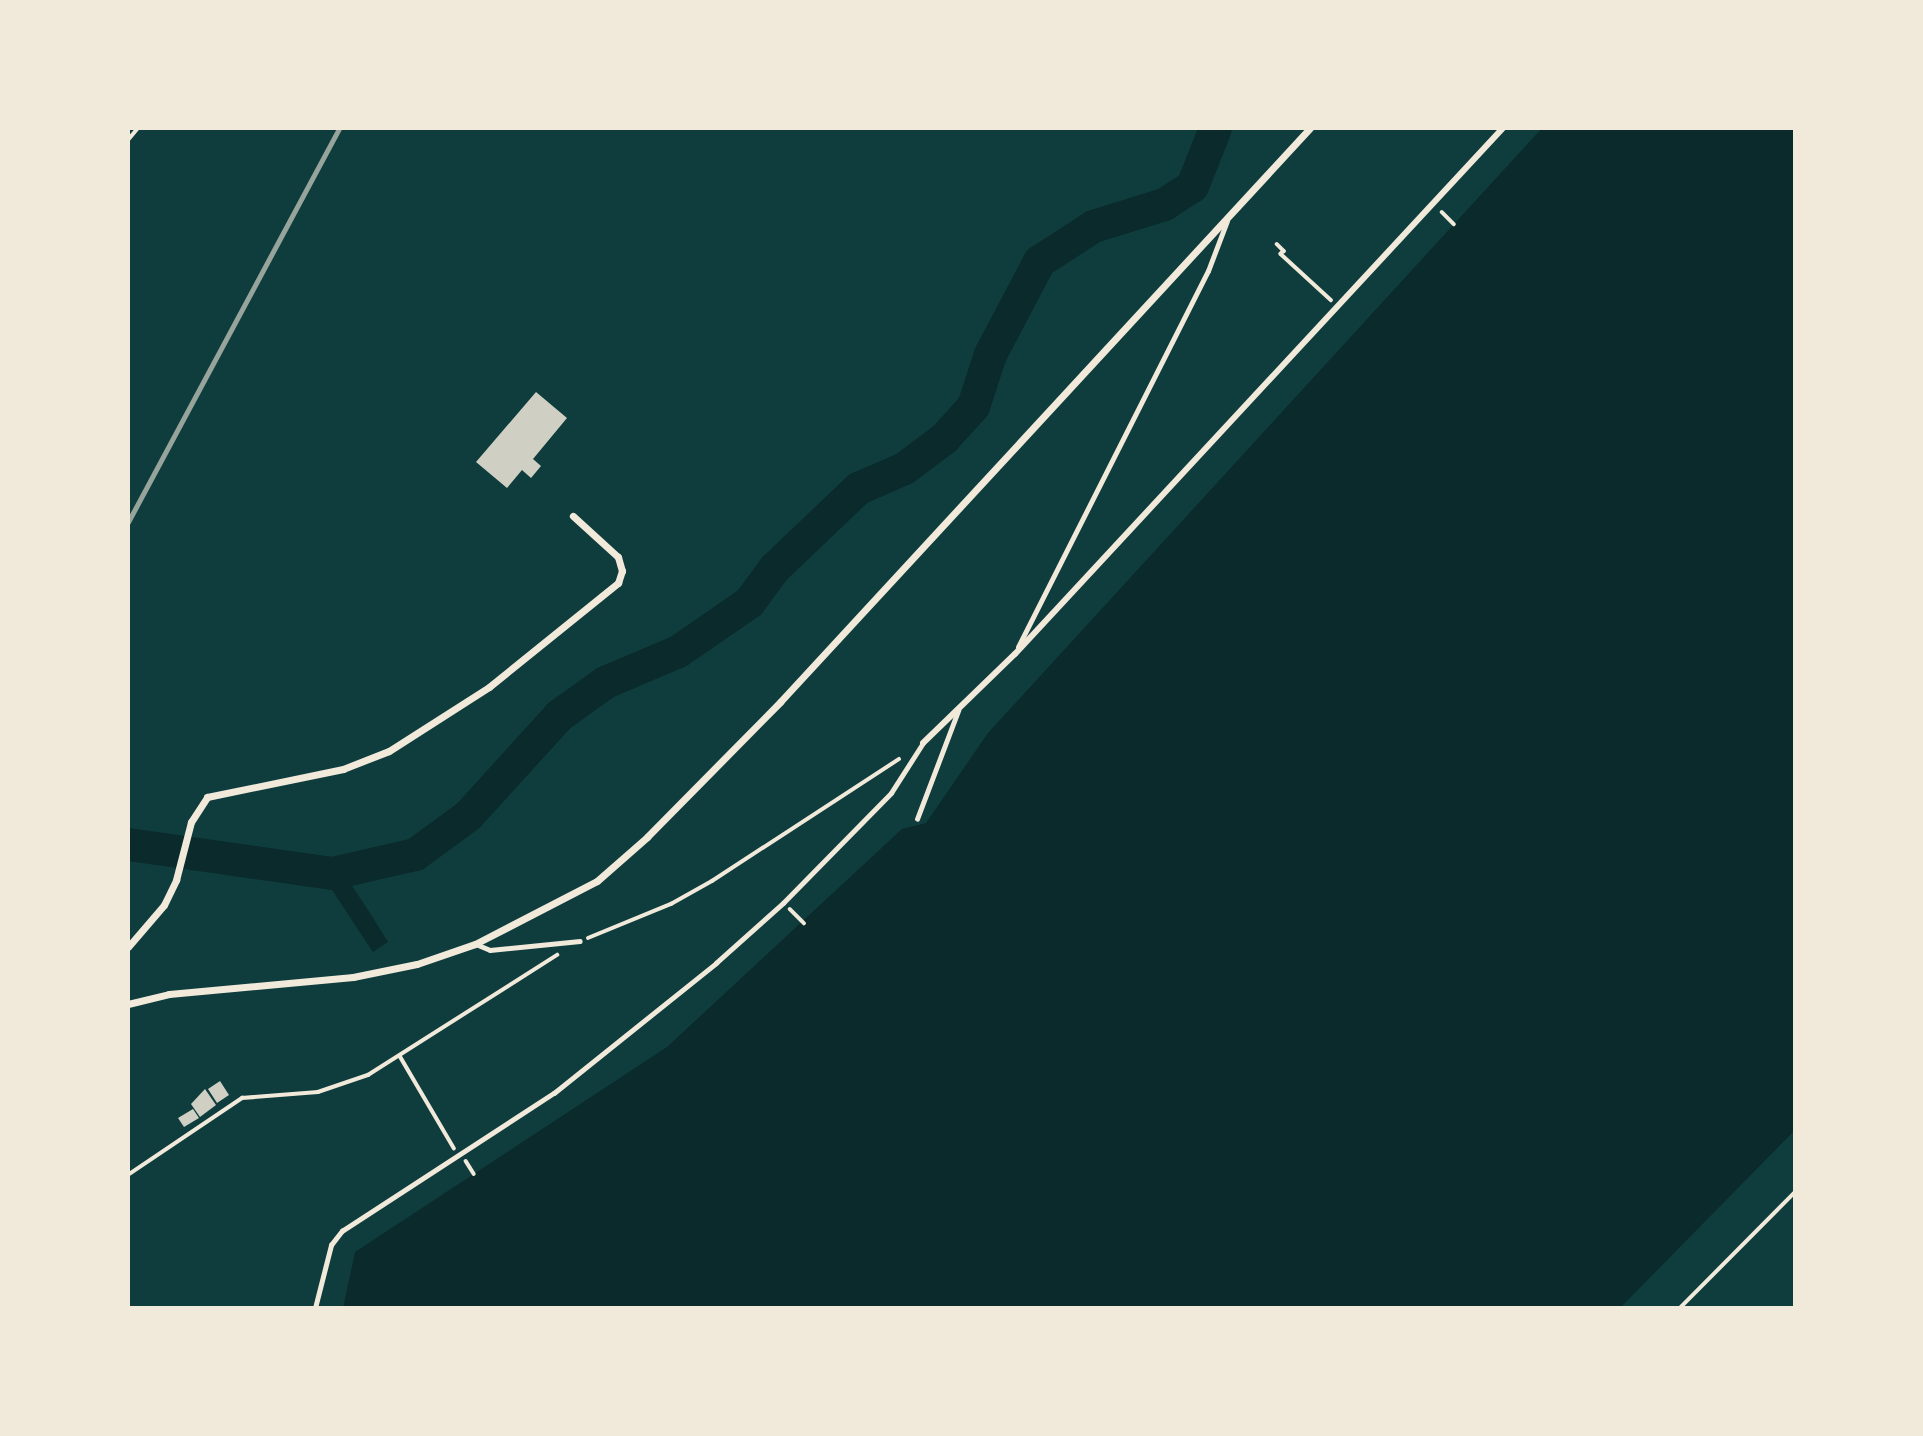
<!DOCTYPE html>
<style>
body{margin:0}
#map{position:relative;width:1923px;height:1436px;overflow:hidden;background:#0f3d3e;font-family:"Sofia Sans Condensed",sans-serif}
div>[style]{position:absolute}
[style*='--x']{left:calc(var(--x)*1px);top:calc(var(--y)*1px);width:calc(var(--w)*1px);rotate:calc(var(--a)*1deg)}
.water>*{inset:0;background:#0a2a2b}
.canal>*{height:19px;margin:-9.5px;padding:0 9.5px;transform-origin:9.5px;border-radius:9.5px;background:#0a2a2b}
.river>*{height:33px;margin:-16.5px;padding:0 16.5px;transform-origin:16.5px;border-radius:16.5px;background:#0a2a2b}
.building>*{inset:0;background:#cfcfc3}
.path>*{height:3.5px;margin:-1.75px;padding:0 1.75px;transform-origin:1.75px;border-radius:1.75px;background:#f1e9da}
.service>*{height:4.5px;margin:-2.25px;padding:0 2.25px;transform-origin:2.25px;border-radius:2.25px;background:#f1e9da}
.pedestrian>*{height:6px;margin:-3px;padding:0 3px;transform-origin:3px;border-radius:3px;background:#f1e9da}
.minor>*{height:7px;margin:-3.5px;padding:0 3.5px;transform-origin:3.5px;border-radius:3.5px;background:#f1e9da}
.rail>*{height:5px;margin:-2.5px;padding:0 2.5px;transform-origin:2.5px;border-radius:2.5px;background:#97a49c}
span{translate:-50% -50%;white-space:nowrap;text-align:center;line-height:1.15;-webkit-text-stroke:7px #f1e9da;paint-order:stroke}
.frame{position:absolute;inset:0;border:130px solid #f1e9da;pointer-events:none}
</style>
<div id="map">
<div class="water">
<i style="clip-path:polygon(1542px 128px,1795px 128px,1795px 1130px,1620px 1308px,343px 1308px,355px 1252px,667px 1047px,902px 829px,926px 823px,988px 733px)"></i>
<i style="clip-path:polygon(373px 918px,388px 942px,373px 952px,357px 928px)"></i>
</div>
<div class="canal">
<i style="--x:332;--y:873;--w:60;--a:56.6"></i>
</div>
<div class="river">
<i style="--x:128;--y:844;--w:206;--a:8.1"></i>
<i style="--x:332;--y:873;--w:85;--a:-12.9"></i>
<i style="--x:415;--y:854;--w:66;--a:-36.3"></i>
<i style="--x:468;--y:815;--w:135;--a:-47.7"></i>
<i style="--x:559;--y:715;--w:57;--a:-35.7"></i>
<i style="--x:605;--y:682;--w:79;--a:-23"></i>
<i style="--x:678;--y:651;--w:86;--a:-34.6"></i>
<i style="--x:749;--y:602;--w:42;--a:-53.7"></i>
<i style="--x:774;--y:568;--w:116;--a:-43.6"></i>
<i style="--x:858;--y:488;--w:50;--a:-23.5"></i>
<i style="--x:904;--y:468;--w:50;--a:-36.9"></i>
<i style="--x:944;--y:438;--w:43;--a:-47.8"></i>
<i style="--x:973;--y:406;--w:55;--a:-71.9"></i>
<i style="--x:990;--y:354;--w:105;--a:-62.2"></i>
<i style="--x:1039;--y:261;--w:64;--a:-32.9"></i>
<i style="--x:1093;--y:226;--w:74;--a:-17.2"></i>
<i style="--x:1164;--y:204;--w:33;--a:-33"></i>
<i style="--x:1192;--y:186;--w:62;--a:-68.4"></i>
</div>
<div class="building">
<i style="clip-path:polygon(536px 392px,567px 418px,533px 459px,541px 466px,531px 478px,522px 470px,507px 488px,476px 462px)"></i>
<i style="clip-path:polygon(220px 1081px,229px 1095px,217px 1103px,208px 1089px)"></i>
<i style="clip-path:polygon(205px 1089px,216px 1105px,200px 1117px,191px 1104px)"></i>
<i style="clip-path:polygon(193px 1109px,199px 1118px,184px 1127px,178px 1118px)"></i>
</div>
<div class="path">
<i style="--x:128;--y:140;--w:16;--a:-50"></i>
<i style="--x:1442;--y:212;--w:17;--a:45"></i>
<i style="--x:1277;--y:244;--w:10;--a:45"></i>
<i style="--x:1284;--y:251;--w:4;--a:135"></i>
<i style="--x:1281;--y:254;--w:68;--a:42.6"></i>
<i style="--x:790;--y:909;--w:20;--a:45"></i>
<i style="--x:588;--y:938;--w:90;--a:-22.3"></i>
<i style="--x:671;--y:904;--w:47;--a:-29.3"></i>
<i style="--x:712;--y:881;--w:223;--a:-33.1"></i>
<i style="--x:400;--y:1056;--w:107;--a:59.6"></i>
<i style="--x:466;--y:1161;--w:15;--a:58"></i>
<i style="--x:128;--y:1175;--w:138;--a:-34"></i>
<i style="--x:242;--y:1098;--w:76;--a:-4.5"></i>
<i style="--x:318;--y:1092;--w:53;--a:-18.8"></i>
<i style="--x:368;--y:1075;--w:224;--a:-32.4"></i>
<i style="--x:1680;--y:1308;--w:163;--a:-45.2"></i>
</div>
<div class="service">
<i style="--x:1018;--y:647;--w:421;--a:-63.2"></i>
<i style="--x:1208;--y:271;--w:53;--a:-69.2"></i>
<i style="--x:917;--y:819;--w:116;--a:-69.2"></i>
<i style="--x:476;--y:944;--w:15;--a:23"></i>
<i style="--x:490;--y:950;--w:90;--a:-5.7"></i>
<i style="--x:315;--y:1308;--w:65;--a:-75.7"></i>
<i style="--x:331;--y:1245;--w:18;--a:-52"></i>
<i style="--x:342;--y:1231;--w:253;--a:-33.1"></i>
<i style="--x:554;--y:1093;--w:208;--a:-38.7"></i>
<i style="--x:716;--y:963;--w:90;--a:-41.8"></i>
<i style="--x:783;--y:903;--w:154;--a:-45.5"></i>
<i style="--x:891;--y:793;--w:59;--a:-57.4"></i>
</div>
<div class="pedestrian">
<i style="--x:923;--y:743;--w:128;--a:-44.1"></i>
<i style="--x:1015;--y:654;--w:718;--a:-47.15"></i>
</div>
<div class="minor">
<i style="--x:128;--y:947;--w:55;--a:-49.4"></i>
<i style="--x:164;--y:905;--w:28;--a:-64"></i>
<i style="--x:176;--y:880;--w:60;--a:-75.5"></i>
<i style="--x:191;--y:822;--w:30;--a:-57"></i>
<i style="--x:207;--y:797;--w:139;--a:-11.6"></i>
<i style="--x:343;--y:769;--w:49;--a:-21.4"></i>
<i style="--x:389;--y:751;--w:119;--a:-32.6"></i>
<i style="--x:489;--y:687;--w:166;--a:-38.9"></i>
<i style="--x:618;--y:583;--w:13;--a:-72"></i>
<i style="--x:622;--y:571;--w:15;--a:-106"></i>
<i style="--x:618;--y:557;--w:61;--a:-137.7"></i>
<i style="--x:128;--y:1004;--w:42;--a:-13.7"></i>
<i style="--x:169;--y:994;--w:185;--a:-5.3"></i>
<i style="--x:353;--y:977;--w:65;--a:-11.5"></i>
<i style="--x:417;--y:964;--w:61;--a:-19"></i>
<i style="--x:475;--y:944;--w:137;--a:-27.3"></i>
<i style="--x:597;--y:881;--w:67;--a:-41.3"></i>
<i style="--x:647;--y:837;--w:190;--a:-45.4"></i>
<i style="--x:780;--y:702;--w:781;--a:-47.28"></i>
</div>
<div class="rail">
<i style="--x:128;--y:522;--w:447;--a:-61.8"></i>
</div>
<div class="frame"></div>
</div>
